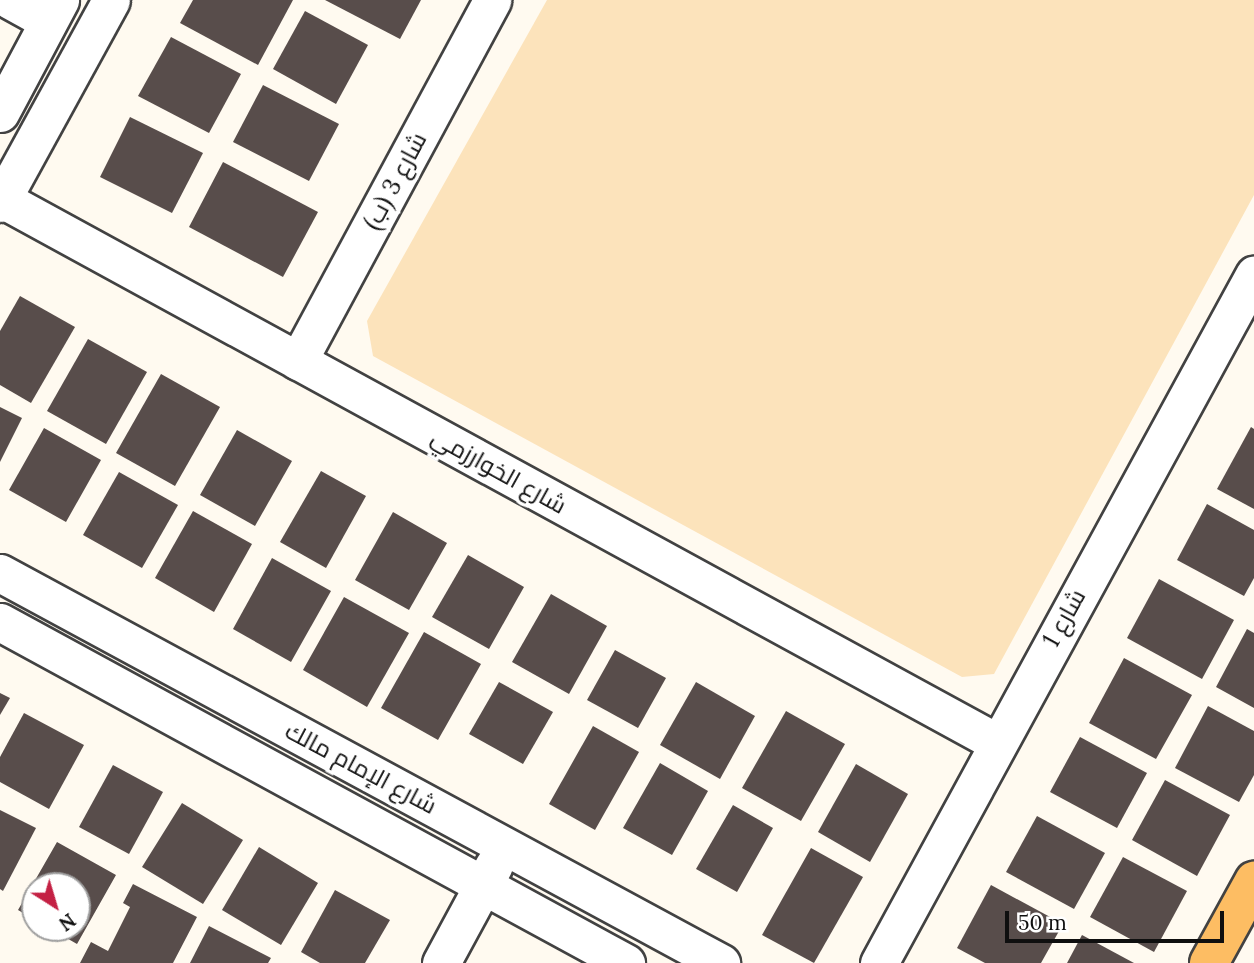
<!DOCTYPE html>
<meta charset="utf-8">
<style>
body{margin:0}
#map{position:relative;width:1254px;height:963px;overflow:hidden;background:#fffaf0;font-family:Lora,Cairo,serif}
div>[style]{position:absolute}
[style*='--x']{left:calc(var(--x)*1px);top:calc(var(--y)*1px);width:calc(var(--w)*1px);rotate:calc(var(--a)*1deg)}
.sand>*{inset:0;background:#fce3bb}
.building>*{inset:0;background:#584d4b}
.roads{filter:drop-shadow(2px 0 #424242) drop-shadow(-2px 0 #424242) drop-shadow(0 2px #424242) drop-shadow(0 -2px #424242)}
.minor>*{height:37px;margin:-18.5px;padding:0 18.5px;transform-origin:18.5px;border-radius:18.5px;background:#fff}
.major>*{height:38px;margin:-19px;padding:0 19px;transform-origin:19px;border-radius:19px;background:#fdbd63}
span{translate:-50% -50%;white-space:nowrap;text-align:center;line-height:1.15;-webkit-text-stroke:7px #fff;paint-order:stroke}
.street-label{font-size:24px;color:#0f0f0f}
.north{position:absolute;left:21px;top:872px;width:70px;height:70px;box-sizing:border-box;background:#fff;border:2px solid #9f9f9f;border-radius:50%;rotate:143deg;font-size:19px;font-weight:700;line-height:28px;text-align:center;color:#0f0f0f}
.north::after{content:'';display:block;margin:auto;width:24px;height:32px;background:#c42144;clip-path:polygon(50% 0,100% 100%,50% 72%,0 100%)}
.scale{position:absolute;left:1005px;top:911px;width:219px;height:32px;box-sizing:border-box;border:4px solid #0f0f0f;border-top:0;padding-left:9px;font-size:21px;line-height:24px;white-space:nowrap;color:#0f0f0f;-webkit-text-stroke:5px #fff;paint-order:stroke}
</style>
<div id="map">
<div class="sand">
<i style="clip-path:polygon(547px 0,1254px 0,1254px 195px,994px 674px,962px 677px,373px 356px,367px 321px)"></i>
</div>
<div class="building">
<i style="clip-path:polygon(193px 0,293px 0,258px 65px,180px 23px)"></i>
<i style="clip-path:polygon(325px 0,421px 0,400px 39px)"></i>
<i style="clip-path:polygon(305px 11px,368px 45px,336px 104px,273px 69px)"></i>
<i style="clip-path:polygon(171px 37px,241px 74px,209px 133px,138px 96px)"></i>
<i style="clip-path:polygon(263px 85px,339px 124px,309px 181px,233px 142px)"></i>
<i style="clip-path:polygon(130px 117px,203px 153px,172px 213px,100px 177px)"></i>
<i style="clip-path:polygon(223px 162px,318px 212px,283px 277px,189px 227px)"></i>
<i style="clip-path:polygon(20px 296px,75px 327px,31px 403px,0 385px,0 331px)"></i>
<i style="clip-path:polygon(88px 339px,147px 372px,106px 444px,47px 411px)"></i>
<i style="clip-path:polygon(161px 374px,220px 407px,175px 486px,116px 453px)"></i>
<i style="clip-path:polygon(0 407px,22px 418px,0 462px)"></i>
<i style="clip-path:polygon(1251px 427px,1254px 429px,1254px 509px,1217px 489px)"></i>
<i style="clip-path:polygon(44px 428px,101px 460px,66px 522px,9px 490px)"></i>
<i style="clip-path:polygon(237px 430px,292px 461px,255px 526px,200px 495px)"></i>
<i style="clip-path:polygon(321px 471px,366px 496px,326px 568px,280px 542px)"></i>
<i style="clip-path:polygon(119px 472px,178px 505px,142px 568px,83px 535px)"></i>
<i style="clip-path:polygon(1207px 504px,1254px 530px,1254px 578px,1244px 596px,1177px 560px)"></i>
<i style="clip-path:polygon(193px 511px,252px 544px,214px 612px,155px 578px)"></i>
<i style="clip-path:polygon(393px 512px,447px 543px,409px 610px,355px 580px)"></i>
<i style="clip-path:polygon(468px 555px,524px 587px,489px 649px,432px 617px)"></i>
<i style="clip-path:polygon(272px 558px,331px 591px,291px 662px,233px 629px)"></i>
<i style="clip-path:polygon(1159px 579px,1234px 620px,1202px 679px,1127px 638px)"></i>
<i style="clip-path:polygon(551px 594px,607px 626px,569px 694px,512px 662px)"></i>
<i style="clip-path:polygon(344px 597px,409px 633px,367px 707px,303px 670px)"></i>
<i style="clip-path:polygon(1247px 629px,1254px 633px,1254px 708px,1216px 687px)"></i>
<i style="clip-path:polygon(424px 632px,481px 664px,438px 740px,381px 708px)"></i>
<i style="clip-path:polygon(615px 650px,666px 678px,638px 728px,587px 700px)"></i>
<i style="clip-path:polygon(1124px 658px,1192px 695px,1156px 759px,1089px 723px)"></i>
<i style="clip-path:polygon(499px 682px,553px 712px,523px 764px,469px 734px)"></i>
<i style="clip-path:polygon(696px 682px,755px 716px,720px 779px,660px 745px)"></i>
<i style="clip-path:polygon(0 693px,10px 698px,0 715px)"></i>
<i style="clip-path:polygon(1208px 706px,1254px 731px,1254px 775px,1239px 802px,1175px 768px)"></i>
<i style="clip-path:polygon(786px 711px,845px 744px,801px 821px,742px 788px)"></i>
<i style="clip-path:polygon(24px 713px,84px 745px,49px 809px,0 782px,0 757px)"></i>
<i style="clip-path:polygon(593px 726px,639px 752px,595px 830px,549px 804px)"></i>
<i style="clip-path:polygon(1080px 737px,1147px 773px,1117px 828px,1050px 792px)"></i>
<i style="clip-path:polygon(660px 763px,708px 791px,672px 855px,623px 828px)"></i>
<i style="clip-path:polygon(856px 764px,908px 794px,870px 862px,818px 832px)"></i>
<i style="clip-path:polygon(113px 765px,163px 792px,129px 854px,79px 827px)"></i>
<i style="clip-path:polygon(1165px 780px,1230px 815px,1197px 876px,1132px 840px)"></i>
<i style="clip-path:polygon(182px 803px,243px 840px,203px 904px,142px 867px)"></i>
<i style="clip-path:polygon(733px 805px,773px 828px,737px 892px,696px 869px)"></i>
<i style="clip-path:polygon(0 810px,36px 828px,3px 891px,0 889px)"></i>
<i style="clip-path:polygon(1037px 816px,1105px 853px,1074px 909px,1006px 872px)"></i>
<i style="clip-path:polygon(57px 842px,116px 875px,77px 944px,49px 928px,77px 928px,77px 886px,35px 886px,35px 920px,18px 910px)"></i>
<i style="clip-path:polygon(259px 847px,318px 883px,281px 945px,222px 910px)"></i>
<i style="clip-path:polygon(811px 848px,863px 877px,814px 963px,762px 935px)"></i>
<i style="clip-path:polygon(1123px 857px,1187px 891px,1154px 952px,1090px 917px)"></i>
<i style="clip-path:polygon(133px 884px,197px 917px,173px 963px,80px 963px,91px 942px,108px 951px,130px 907px,123px 903px)"></i>
<i style="clip-path:polygon(991px 885px,1063px 924px,1041px 963px,985px 963px,957px 948px)"></i>
<i style="clip-path:polygon(335px 890px,390px 920px,365px 963px,320px 963px,301px 952px)"></i>
<i style="clip-path:polygon(209px 926px,271px 958px,268px 963px,190px 963px)"></i>
<i style="clip-path:polygon(1082px 935px,1134px 963px,1067px 963px)"></i>
</div>
<div class="roads">
<div class="minor">
<i style="--x:10;--y:0;--w:43;--a:28.9"></i>
<i style="--x:0;--y:113;--w:128;--a:-62"></i>
<i style="--x:2;--y:199;--w:1133;--a:28.65"></i>
<i style="--x:0;--y:203;--w:231;--a:-61.3"></i>
<i style="--x:298;--y:361;--w:410;--a:-61.7"></i>
<i style="--x:0;--y:573;--w:820;--a:28.41"></i>
<i style="--x:0;--y:622;--w:713;--a:28.58"></i>
<i style="--x:441;--y:963;--w:111;--a:-61.6"></i>
<i style="--x:879;--y:963;--w:784;--a:-61.41"></i>
</div>
<div class="major">
<i style="--x:1209;--y:963;--w:94;--a:-61.2"></i>
</div>
</div>
<div class="street-label">
<span style="left:395px;top:181px;rotate:-62deg">شارع 3 (ب)</span>
<span style="left:499px;top:471px;rotate:29deg">شارع الخوارزمي</span>
<span style="left:1064px;top:618px;rotate:-61deg">شارع 1</span>
<span style="left:361px;top:768px;rotate:28deg">شارع الإمام مالك</span>
</div>
<div class="north">N</div>
<div class="scale">50 m</div>
</div>
